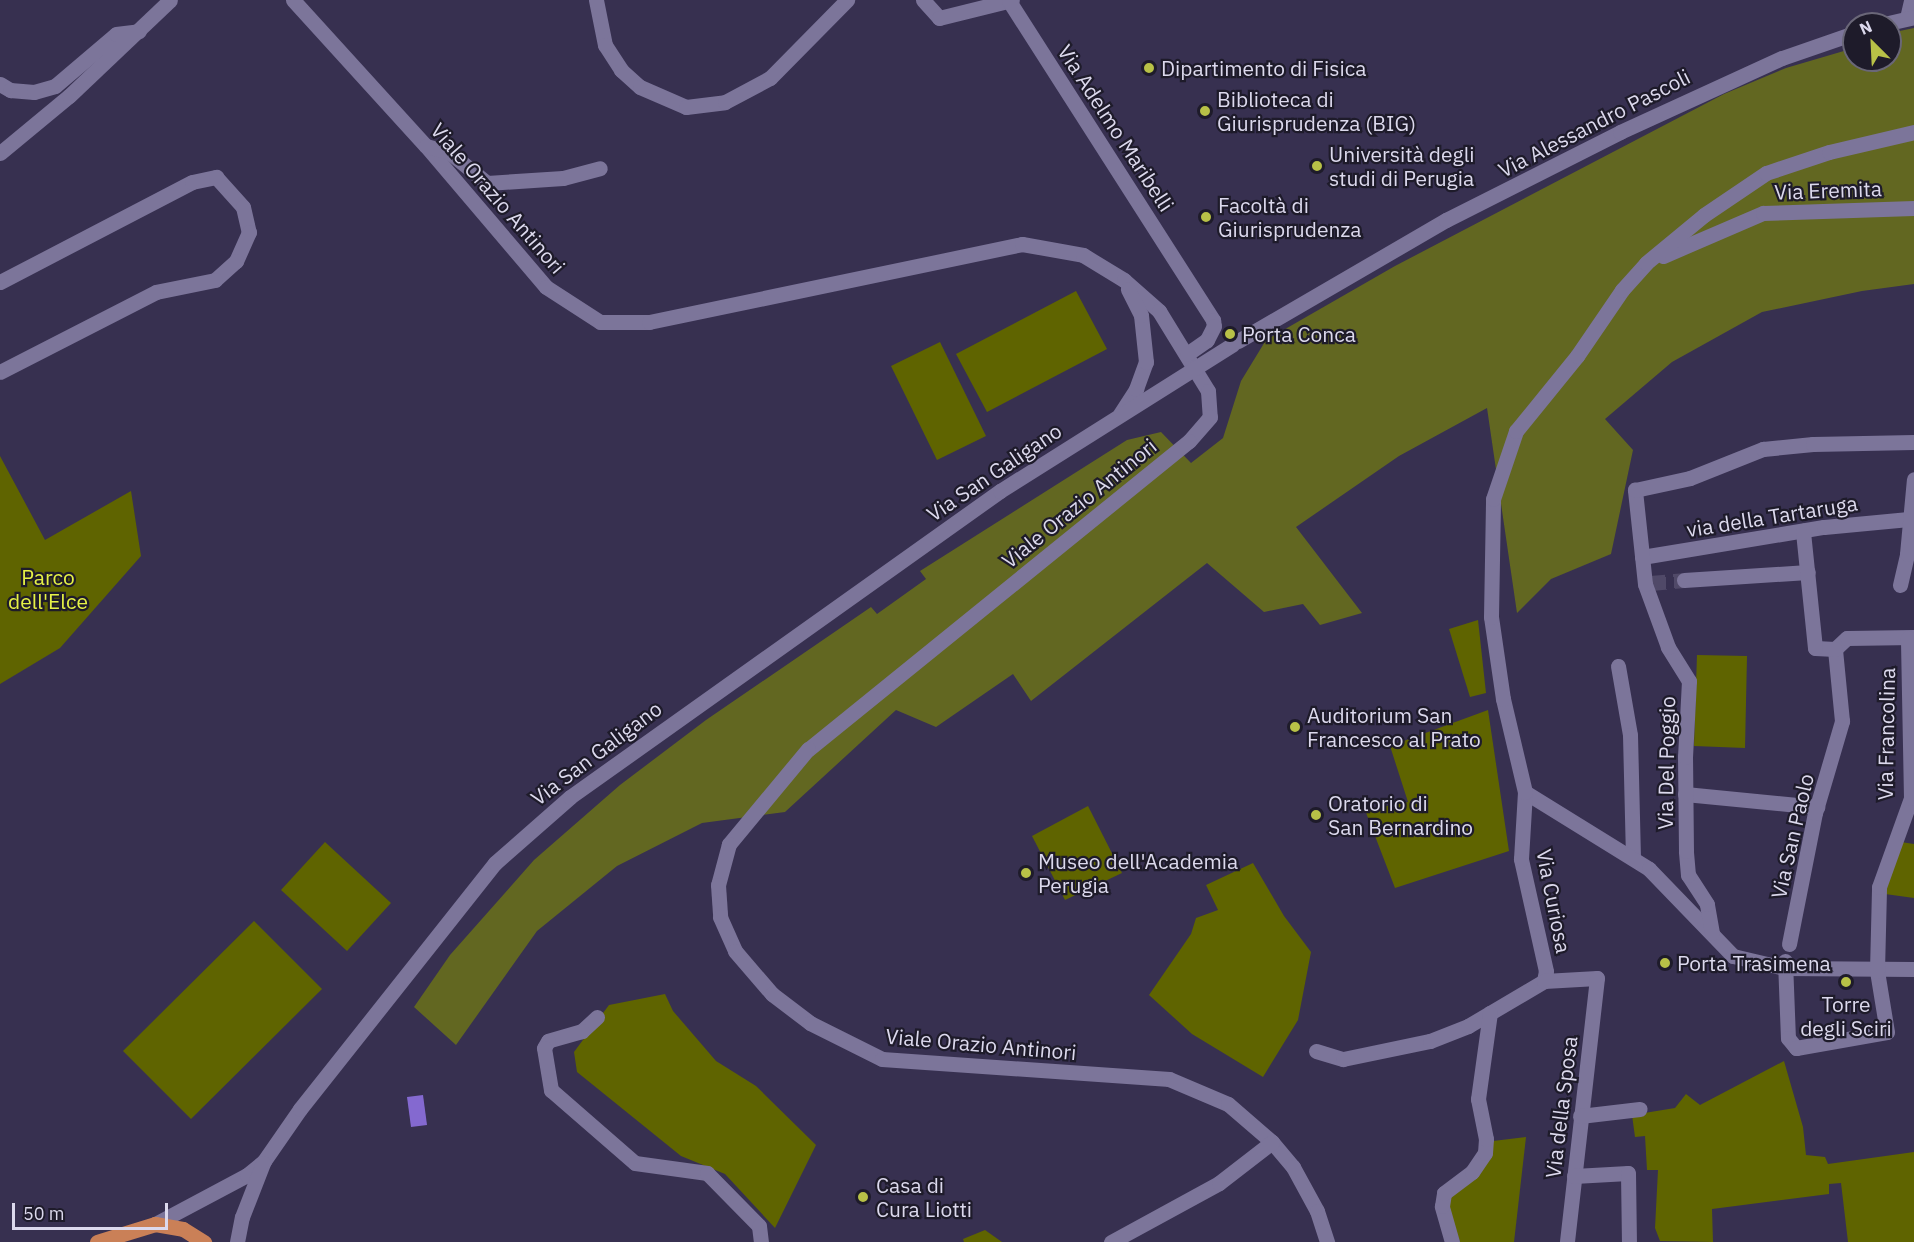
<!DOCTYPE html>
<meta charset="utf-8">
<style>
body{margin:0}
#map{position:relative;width:1914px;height:1242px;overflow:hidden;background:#373050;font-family:"IBM Plex Sans",sans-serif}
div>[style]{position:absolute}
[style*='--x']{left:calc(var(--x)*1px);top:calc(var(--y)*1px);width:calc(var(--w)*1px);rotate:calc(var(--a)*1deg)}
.green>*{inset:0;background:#5f6400}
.forest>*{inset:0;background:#626721}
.water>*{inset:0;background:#8469d0}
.minor-tunnel>*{height:15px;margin-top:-7.5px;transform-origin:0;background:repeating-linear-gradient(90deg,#504968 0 15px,transparent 0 23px)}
.minor>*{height:15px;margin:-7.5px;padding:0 7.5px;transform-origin:7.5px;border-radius:7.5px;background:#7c759a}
.major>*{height:15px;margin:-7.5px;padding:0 7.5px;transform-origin:7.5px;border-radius:7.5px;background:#ca8057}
.dots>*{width:16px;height:16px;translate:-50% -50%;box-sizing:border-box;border:3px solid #1e1b2a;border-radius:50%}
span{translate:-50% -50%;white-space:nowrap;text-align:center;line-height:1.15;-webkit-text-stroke:4.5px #1e1b2a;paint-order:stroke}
.poi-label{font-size:21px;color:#dcd9ed}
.left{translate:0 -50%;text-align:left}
.street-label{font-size:21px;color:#dcd9ed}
.park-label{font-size:21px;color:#e5f146}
.north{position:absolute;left:1842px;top:12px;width:60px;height:60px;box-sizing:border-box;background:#1e1b2a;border:2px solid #6a6778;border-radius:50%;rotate:336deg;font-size:16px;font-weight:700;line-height:24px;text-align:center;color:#dcd9ed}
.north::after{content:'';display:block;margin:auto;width:21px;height:27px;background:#b8c147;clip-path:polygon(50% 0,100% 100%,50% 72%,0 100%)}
.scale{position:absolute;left:12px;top:1203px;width:156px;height:27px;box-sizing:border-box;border:3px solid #dcd9ed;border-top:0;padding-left:8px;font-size:18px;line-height:21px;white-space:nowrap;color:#dcd9ed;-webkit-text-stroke:4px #1e1b2a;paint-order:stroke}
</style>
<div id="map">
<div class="green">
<i style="clip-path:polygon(1076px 291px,1107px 349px,987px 412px,956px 354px)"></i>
<i style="clip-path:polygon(940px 342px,986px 436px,937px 460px,891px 366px)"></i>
<i style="clip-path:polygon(0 456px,45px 540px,131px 491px,141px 556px,60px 648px,0 684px)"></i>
<i style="clip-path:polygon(1478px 620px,1486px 693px,1470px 697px,1449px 629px)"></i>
<i style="clip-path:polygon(1697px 655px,1747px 656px,1745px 748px,1694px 746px)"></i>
<i style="clip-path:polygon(1488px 710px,1509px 851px,1395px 888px,1365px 810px,1408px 802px,1390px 746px)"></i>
<i style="clip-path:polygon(1088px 806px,1122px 873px,1065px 900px,1032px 836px)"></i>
<i style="clip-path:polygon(325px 842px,391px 903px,347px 951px,281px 890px)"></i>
<i style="clip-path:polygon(1901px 842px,1914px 844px,1914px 898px,1885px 894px)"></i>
<i style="clip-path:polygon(1253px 863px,1284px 916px,1311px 952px,1298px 1020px,1263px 1077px,1192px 1034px,1149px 995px,1191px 934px,1196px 918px,1218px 910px,1206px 885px)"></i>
<i style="clip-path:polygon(254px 921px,322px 989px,191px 1119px,123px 1051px)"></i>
<i style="clip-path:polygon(665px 994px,673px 1011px,716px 1061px,756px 1086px,816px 1145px,775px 1228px,725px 1174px,681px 1156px,577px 1072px,574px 1052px,609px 1005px)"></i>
<i style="clip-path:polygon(1784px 1061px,1803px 1127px,1806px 1155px,1825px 1157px,1828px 1164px,1914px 1152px,1914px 1242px,1848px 1242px,1841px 1183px,1829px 1184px,1829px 1194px,1712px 1209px,1713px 1242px,1660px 1241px,1655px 1228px,1658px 1170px,1647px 1170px,1645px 1136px,1635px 1137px,1632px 1115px,1675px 1108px,1686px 1094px,1700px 1105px)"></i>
<i style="clip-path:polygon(1526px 1137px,1514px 1242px,1460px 1242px,1447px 1205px,1451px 1196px,1493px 1141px)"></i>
<i style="clip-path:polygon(985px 1230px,1002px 1242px,964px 1242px,963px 1239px)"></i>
</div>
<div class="forest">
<i style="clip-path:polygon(1914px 28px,1914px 284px,1862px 291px,1762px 312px,1672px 362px,1605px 419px,1633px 450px,1611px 554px,1551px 579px,1517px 613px,1487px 408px,1399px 456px,1296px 527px,1362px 613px,1320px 625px,1303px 604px,1264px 612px,1207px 563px,1031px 701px,1013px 674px,936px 727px,896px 710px,785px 812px,702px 823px,617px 866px,537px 931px,456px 1045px,414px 1007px,450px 955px,534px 860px,620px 785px,706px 720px,871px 607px,877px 614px,926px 579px,920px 571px,1127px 440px,1161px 432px,1191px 463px,1223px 438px,1241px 381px,1266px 340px,1395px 266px,1724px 94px,1786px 68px,1854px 48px,1854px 60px,1890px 60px,1890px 33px)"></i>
</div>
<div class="water">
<i style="clip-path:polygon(423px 1095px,427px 1125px,411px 1127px,407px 1097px)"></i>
</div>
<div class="minor-tunnel">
<i style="--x:1651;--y:583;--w:33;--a:-5"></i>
</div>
<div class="minor">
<i style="--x:293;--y:0;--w:197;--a:47.7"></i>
<i style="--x:426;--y:146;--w:185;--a:49.6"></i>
<i style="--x:546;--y:287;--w:64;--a:32.9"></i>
<i style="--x:600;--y:322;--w:49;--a:0"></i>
<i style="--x:649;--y:322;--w:381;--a:-11.8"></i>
<i style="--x:1022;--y:244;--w:62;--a:10.2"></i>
<i style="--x:1083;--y:255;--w:48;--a:31.4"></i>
<i style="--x:1124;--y:280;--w:47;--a:41.5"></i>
<i style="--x:1159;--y:311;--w:94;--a:58.5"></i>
<i style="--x:1208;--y:391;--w:26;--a:86"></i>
<i style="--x:1210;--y:417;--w:32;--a:131"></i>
<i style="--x:1189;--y:441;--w:490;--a:141"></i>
<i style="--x:808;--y:749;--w:124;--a:129.7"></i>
<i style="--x:729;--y:844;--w:42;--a:105"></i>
<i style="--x:718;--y:885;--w:32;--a:86"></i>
<i style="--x:720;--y:917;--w:37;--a:66"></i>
<i style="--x:735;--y:951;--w:57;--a:49.3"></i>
<i style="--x:772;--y:994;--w:48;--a:37.3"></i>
<i style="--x:810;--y:1023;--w:80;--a:26.6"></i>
<i style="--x:882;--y:1059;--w:288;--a:4"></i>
<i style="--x:1169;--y:1079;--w:64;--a:23"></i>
<i style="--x:1228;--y:1104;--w:58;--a:40.8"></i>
<i style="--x:1272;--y:1142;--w:33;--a:50"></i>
<i style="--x:1293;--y:1167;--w:50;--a:61.4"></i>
<i style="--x:1317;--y:1211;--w:33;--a:72"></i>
<i style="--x:596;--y:0;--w:46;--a:78.7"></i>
<i style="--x:605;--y:45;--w:30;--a:57"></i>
<i style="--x:621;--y:70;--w:25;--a:42"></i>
<i style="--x:640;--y:87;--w:50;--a:23.5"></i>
<i style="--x:686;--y:107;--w:39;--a:-7"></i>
<i style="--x:725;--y:102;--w:51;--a:-28.1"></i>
<i style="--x:770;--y:78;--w:110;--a:-45.4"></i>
<i style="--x:923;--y:0;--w:24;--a:48"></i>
<i style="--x:939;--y:18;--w:75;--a:-13.9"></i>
<i style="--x:1009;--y:1;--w:379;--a:57.4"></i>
<i style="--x:1213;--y:320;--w:6;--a:81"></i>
<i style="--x:1214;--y:326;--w:16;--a:117"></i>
<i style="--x:1207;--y:340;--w:24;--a:145"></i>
<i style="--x:1907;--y:18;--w:18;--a:-77"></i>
<i style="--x:1884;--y:24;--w:31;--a:-13"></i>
<i style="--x:0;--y:84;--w:12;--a:31"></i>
<i style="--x:10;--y:90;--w:24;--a:5"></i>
<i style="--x:34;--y:92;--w:22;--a:-16"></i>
<i style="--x:55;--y:86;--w:80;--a:-40.4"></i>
<i style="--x:116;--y:34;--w:23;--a:-7"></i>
<i style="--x:426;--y:146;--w:24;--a:15"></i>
<i style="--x:449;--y:152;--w:49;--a:39.2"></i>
<i style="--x:487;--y:183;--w:76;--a:-3.8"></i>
<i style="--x:563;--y:178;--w:38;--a:-15"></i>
<i style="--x:0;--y:153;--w:89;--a:-39.6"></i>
<i style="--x:69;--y:96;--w:139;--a:-43.5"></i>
<i style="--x:1663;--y:256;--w:109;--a:-23.3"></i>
<i style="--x:1763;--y:213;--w:151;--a:-1.9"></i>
<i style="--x:0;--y:282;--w:216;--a:-27.5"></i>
<i style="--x:192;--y:182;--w:25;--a:-12"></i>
<i style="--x:216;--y:177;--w:40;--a:48"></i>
<i style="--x:243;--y:207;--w:26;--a:77"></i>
<i style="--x:249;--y:232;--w:32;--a:114"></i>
<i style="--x:236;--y:261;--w:28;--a:138"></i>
<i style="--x:215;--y:280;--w:60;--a:168.5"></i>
<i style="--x:156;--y:292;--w:175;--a:152.9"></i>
<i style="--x:1238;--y:341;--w:241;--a:-30.2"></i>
<i style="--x:1446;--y:220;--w:195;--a:-26.8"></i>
<i style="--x:1620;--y:132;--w:178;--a:-24.6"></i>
<i style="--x:1782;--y:58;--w:76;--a:-19.1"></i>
<i style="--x:1120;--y:414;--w:30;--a:-57"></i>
<i style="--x:1136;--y:389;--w:29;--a:-70"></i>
<i style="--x:1146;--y:362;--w:47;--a:-96.1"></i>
<i style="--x:1141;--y:315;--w:29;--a:-117"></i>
<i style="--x:1642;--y:557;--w:184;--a:-9.4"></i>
<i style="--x:1824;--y:527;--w:85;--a:-5.4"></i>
<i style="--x:1684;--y:580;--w:124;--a:-3.7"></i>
<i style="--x:1900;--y:585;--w:32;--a:-77"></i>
<i style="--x:1907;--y:554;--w:75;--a:-84.7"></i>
<i style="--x:1835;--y:649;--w:16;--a:-43"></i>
<i style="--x:1847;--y:638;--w:67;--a:-0.9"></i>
<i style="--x:1618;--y:666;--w:70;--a:80.1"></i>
<i style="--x:1630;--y:735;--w:123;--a:88.6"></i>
<i style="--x:1525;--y:792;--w:146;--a:31.8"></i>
<i style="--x:1649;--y:869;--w:121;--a:46"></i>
<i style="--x:1733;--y:956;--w:52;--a:13.2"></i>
<i style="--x:1784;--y:968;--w:130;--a:0.4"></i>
<i style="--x:1685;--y:794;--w:133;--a:5.6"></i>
<i style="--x:1712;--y:933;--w:29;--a:-100"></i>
<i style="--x:1707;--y:904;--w:35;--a:-123"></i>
<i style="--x:1688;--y:875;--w:24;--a:-95"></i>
<i style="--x:1686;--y:851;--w:94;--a:-90.6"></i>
<i style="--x:1685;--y:757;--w:76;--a:-87"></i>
<i style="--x:1689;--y:681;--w:40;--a:-122"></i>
<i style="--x:1668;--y:647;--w:67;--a:-110.1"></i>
<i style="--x:1645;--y:584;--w:95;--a:-96.1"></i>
<i style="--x:1635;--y:490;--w:56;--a:-12.3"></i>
<i style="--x:1690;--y:478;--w:79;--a:-21.7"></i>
<i style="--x:1763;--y:449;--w:50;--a:-5.7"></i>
<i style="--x:1813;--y:444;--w:101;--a:-1.1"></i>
<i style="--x:1789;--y:944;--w:134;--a:-78.8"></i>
<i style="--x:1815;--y:813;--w:96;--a:-73.6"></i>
<i style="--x:1842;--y:721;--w:72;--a:-95.6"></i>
<i style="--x:1835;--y:649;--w:20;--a:-177"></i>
<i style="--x:1815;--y:648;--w:118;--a:-95.9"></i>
<i style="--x:1785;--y:961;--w:77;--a:87.8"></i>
<i style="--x:1788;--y:1038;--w:13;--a:51"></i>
<i style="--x:1796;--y:1048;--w:92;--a:-10"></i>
<i style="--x:1887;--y:1032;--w:62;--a:-99.3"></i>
<i style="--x:1877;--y:971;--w:84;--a:-88.6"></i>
<i style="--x:1879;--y:887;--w:95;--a:-70.2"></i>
<i style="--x:1911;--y:798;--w:160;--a:-91.1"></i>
<i style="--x:1544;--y:981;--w:10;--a:-79"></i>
<i style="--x:1546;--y:971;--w:115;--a:-102.6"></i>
<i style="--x:1521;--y:859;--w:67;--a:-86.6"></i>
<i style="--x:1525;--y:792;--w:96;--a:-103.3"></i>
<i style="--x:1503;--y:699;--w:83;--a:-98.3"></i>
<i style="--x:1491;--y:617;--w:118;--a:-89"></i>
<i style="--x:1493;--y:499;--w:72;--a:-71.3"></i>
<i style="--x:1516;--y:431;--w:97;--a:-50.9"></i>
<i style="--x:1577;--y:356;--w:80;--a:-55.7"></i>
<i style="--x:1622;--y:290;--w:36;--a:-48"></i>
<i style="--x:1646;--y:263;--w:75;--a:-39.6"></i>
<i style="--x:1704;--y:215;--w:75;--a:-34.1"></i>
<i style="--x:1766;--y:173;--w:66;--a:-18.4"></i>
<i style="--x:1829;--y:152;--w:87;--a:-13.2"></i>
<i style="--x:597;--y:1017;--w:21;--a:137"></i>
<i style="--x:582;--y:1031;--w:35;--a:164"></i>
<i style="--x:548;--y:1041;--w:8;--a:120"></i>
<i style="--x:544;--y:1048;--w:43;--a:80.5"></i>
<i style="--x:551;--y:1090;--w:111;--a:41"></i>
<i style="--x:635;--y:1163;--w:73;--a:7.9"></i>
<i style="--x:707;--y:1173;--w:74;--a:45.5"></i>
<i style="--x:759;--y:1226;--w:16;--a:83"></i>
<i style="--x:1316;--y:1051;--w:28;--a:17"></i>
<i style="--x:1343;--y:1059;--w:89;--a:-11.7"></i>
<i style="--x:1430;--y:1041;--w:41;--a:-21.5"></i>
<i style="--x:1468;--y:1026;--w:88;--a:-30.6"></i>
<i style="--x:1544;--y:981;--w:53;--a:-3.2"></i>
<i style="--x:1597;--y:978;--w:266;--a:96.5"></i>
<i style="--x:1580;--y:1116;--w:60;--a:-6.7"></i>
<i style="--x:1574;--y:1176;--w:54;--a:-3.2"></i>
<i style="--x:1628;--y:1173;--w:69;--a:89.2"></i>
<i style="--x:155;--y:1224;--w:104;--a:-28"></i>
<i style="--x:247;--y:1175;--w:22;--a:-39"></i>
<i style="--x:264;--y:1161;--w:63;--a:-55.3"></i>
<i style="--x:300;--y:1109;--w:314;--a:-51.6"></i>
<i style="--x:495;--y:863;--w:100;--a:-41.3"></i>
<i style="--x:570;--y:797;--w:528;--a:-35.44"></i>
<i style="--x:1000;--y:491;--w:275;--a:-32.2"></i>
<i style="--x:237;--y:1242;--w:25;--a:-79"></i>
<i style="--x:242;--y:1217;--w:58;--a:-68.7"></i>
<i style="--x:1111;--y:1242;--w:123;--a:-28.6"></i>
<i style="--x:1219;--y:1183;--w:67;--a:-37.7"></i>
<i style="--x:1452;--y:1242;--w:37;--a:-106"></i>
<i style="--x:1442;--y:1206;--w:13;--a:-81"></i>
<i style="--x:1444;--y:1193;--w:35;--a:-37"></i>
<i style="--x:1472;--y:1172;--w:23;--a:-56"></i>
<i style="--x:1485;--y:1153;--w:14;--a:-86"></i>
<i style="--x:1486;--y:1139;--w:41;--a:-101.3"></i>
<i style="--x:1478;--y:1099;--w:87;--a:-82.1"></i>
</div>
<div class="major">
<i style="--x:97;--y:1242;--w:61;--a:-17.2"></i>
<i style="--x:155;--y:1224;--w:28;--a:10"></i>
<i style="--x:183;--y:1229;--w:25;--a:32"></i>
</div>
<div class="dots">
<i style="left:1149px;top:68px;background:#b8c147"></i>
<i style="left:1205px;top:111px;background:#b8c147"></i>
<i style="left:1317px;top:166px;background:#b8c147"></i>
<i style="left:1206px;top:217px;background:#b8c147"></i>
<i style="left:1230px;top:334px;background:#b8c147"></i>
<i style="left:1295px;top:727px;background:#b8c147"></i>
<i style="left:1316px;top:815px;background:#b8c147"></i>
<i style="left:1026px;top:873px;background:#b8c147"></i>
<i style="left:1665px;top:963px;background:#b8c147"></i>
<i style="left:1846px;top:982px;background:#b8c147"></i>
<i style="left:863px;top:1197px;background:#b8c147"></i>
</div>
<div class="poi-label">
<span class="left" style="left:1161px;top:68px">Dipartimento di Fisica</span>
<span class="left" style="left:1217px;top:111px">Biblioteca di<br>Giurisprudenza (BIG)</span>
<span class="left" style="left:1329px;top:166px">Università degli<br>studi di Perugia</span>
<span class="left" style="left:1218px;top:217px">Facoltà di<br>Giurisprudenza</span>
<span class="left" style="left:1242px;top:334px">Porta Conca</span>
<span class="left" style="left:1307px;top:727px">Auditorium San<br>Francesco al Prato</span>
<span class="left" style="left:1328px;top:815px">Oratorio di<br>San Bernardino</span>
<span class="left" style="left:1038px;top:873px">Museo dell'Academia<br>Perugia</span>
<span class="left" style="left:1677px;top:963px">Porta Trasimena</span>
<span style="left:1846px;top:1016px">Torre<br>degli Sciri</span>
<span class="left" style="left:876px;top:1197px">Casa di<br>Cura Liotti</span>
</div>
<div class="street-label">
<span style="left:1594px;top:123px;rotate:-27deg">Via Alessandro Pascoli</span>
<span style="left:1116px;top:128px;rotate:57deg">Via Adelmo Maribelli</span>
<span style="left:1828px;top:190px;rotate:-2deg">Via Eremita</span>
<span style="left:498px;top:198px;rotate:49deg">Viale Orazio Antinori</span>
<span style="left:994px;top:472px;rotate:-34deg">Via San Galigano</span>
<span style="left:1079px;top:503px;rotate:-39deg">Viale Orazio Antinori</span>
<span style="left:1772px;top:516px;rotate:-9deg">via della Tartaruga</span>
<span style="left:1886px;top:734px;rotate:-89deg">Via Francolina</span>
<span style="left:596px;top:753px;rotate:-37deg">Via San Galigano</span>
<span style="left:1666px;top:763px;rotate:-89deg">Via Del Poggio</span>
<span style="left:1792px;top:836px;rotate:-77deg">Via San Paolo</span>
<span style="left:1554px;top:901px;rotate:79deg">Via Curiosa</span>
<span style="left:981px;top:1044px;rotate:5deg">Viale Orazio Antinori</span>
<span style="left:1561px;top:1107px;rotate:-83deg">Via della Sposa</span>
</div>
<div class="park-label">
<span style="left:48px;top:589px">Parco<br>dell'Elce</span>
</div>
<div class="north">N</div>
<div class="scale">50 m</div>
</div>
